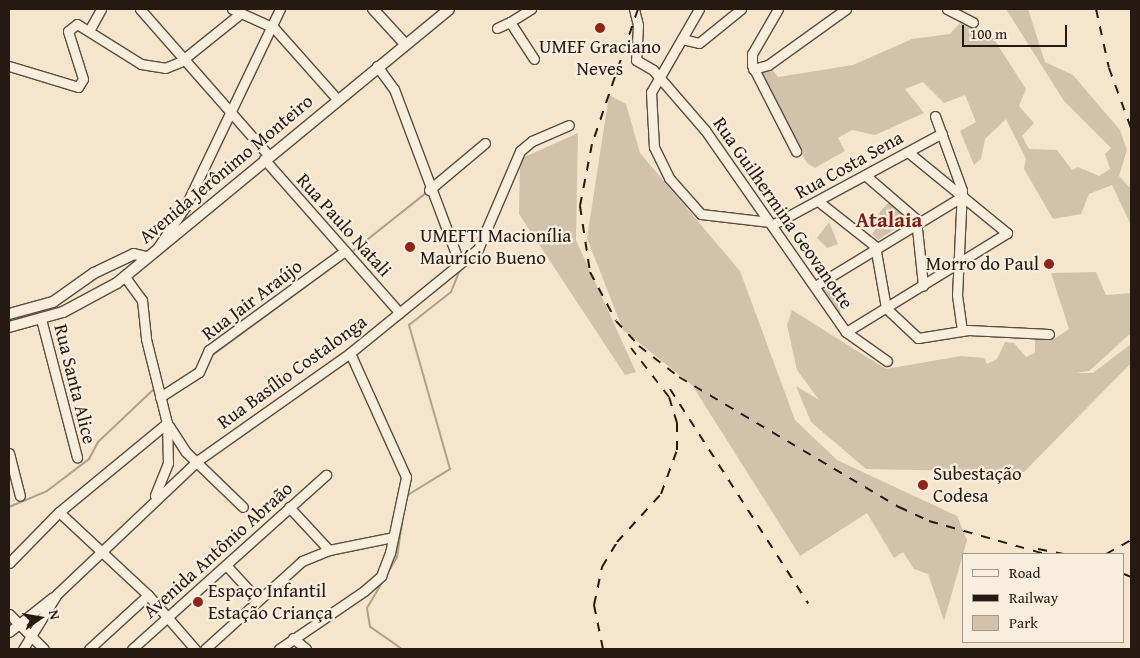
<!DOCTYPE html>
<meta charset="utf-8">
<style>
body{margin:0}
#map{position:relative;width:1140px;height:658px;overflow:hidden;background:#f5e5cc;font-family:"Gentium Book Plus",serif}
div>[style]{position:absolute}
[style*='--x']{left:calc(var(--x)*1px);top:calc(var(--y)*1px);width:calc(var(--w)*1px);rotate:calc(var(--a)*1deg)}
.green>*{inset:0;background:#d1c2ac}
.stream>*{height:2px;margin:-1px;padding:0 1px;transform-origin:1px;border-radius:1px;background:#aea08d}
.roads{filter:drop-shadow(1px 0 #584d40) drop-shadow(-1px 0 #584d40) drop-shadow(0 1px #584d40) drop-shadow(0 -1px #584d40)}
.minor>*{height:9px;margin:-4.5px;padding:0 4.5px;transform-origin:4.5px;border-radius:4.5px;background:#f8eede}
.tertiary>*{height:10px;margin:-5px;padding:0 5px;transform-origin:5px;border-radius:5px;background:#f8eede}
.rail>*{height:2px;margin-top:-1px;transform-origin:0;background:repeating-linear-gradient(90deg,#241a12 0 9px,transparent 0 18px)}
.dots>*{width:14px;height:14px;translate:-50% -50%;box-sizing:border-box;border:2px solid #f8eede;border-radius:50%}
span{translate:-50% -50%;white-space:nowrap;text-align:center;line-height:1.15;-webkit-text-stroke:4.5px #f8eede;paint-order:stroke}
.poi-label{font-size:19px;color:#241a12}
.left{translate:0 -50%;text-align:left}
.right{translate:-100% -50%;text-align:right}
.street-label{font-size:19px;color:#241a12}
.quarter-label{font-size:21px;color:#7a1f14;font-weight:700}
.frame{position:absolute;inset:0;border:10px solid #241a12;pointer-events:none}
.legend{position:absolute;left:962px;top:553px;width:162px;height:90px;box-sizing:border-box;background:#f8eede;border:1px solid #a3998c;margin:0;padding:6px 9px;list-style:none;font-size:15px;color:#241a12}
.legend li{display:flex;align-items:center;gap:10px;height:25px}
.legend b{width:25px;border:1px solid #a3998c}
.north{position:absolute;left:15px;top:593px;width:50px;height:50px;-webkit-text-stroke:4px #f8eede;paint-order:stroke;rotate:77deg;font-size:14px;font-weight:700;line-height:20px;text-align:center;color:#241a12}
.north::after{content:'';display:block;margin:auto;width:18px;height:22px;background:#241a12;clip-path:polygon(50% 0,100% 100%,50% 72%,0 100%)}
.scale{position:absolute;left:962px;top:25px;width:105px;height:22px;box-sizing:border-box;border:2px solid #241a12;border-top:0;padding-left:6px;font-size:15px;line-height:18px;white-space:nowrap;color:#241a12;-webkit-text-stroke:4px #f8eede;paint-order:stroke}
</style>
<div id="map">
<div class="green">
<i style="clip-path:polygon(1006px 9px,1028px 9px,1045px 62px,1073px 75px,1120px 130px,1127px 150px,1119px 176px,1131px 189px,1131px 225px,1112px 185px,1089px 194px,1081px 214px,1053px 219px,1024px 169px,1026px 159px,1006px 119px,985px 139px,981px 159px,974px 165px,960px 131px,976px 122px,965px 95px,944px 103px,923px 82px,905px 89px,924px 113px,875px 135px,852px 130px,838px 138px,845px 151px,815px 168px,807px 163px,757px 72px,771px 68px,778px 77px,853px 65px,912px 39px,950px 34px,960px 23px,990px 33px,1026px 89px,1019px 106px,1034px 123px,1022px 136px,1029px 149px,1057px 150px,1072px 170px,1078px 167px,1099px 176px,1110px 169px,1105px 154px,1111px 148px,1064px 101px)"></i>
<i style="clip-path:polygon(609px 95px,626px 104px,640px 153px,740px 271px,795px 420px,837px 460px,957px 516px,967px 540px,944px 621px,928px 574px,914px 569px,903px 552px,894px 558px,867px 513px,800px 556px,692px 385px,623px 330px,587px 238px)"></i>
<i style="clip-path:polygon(578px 133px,576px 240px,636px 372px,625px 375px,519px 214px,520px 159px)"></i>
<i style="clip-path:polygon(889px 202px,910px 219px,878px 240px,872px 234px,882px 220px,879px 213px)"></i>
<i style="clip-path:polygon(829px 222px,838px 244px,827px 248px,817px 238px)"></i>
<i style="clip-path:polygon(1096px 272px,1106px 295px,1131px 293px,1131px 333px,1089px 371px,1076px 373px,1093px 373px,1131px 344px,1131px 363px,1024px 472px,866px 469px,811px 422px,796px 386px,819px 400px,797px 370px,787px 325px,792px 310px,886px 369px,961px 356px,984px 358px,987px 364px,997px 359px,1005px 342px,1014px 343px,1026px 357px,1035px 353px,1035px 338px,1054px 339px,1069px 329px,1051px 273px)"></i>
<i style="clip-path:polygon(824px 284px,834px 298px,845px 295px,853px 304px,840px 311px,842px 323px,819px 288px)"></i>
</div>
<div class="stream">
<i style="--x:353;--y:251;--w:93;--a:-38.5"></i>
<i style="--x:210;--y:357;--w:165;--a:-36.4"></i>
<i style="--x:406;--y:496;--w:52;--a:-31.5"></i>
<i style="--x:450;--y:469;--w:150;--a:-105.9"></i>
<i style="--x:409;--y:325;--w:53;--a:-38.2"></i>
<i style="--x:451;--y:292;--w:27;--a:-68"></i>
<i style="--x:9;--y:507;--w:41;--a:-22.8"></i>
<i style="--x:47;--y:491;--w:53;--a:-37.3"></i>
<i style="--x:89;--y:459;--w:19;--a:-62"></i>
<i style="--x:98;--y:442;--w:77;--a:-43.4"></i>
<i style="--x:402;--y:649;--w:39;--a:-145"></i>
<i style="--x:370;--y:627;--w:19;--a:-99"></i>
<i style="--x:367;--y:608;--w:59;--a:-59.5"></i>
<i style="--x:397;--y:557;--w:55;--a:-81.6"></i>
</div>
<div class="roads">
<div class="minor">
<i style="--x:140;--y:9;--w:196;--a:48.7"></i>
<i style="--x:232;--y:9;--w:46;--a:24.3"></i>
<i style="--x:274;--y:28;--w:95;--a:48.4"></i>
<i style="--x:634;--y:9;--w:16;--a:76"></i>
<i style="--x:638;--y:25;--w:35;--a:93"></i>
<i style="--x:636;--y:60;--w:20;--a:30"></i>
<i style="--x:653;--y:70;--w:79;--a:49.1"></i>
<i style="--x:705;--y:130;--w:246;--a:55.1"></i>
<i style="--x:846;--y:332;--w:50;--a:35.3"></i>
<i style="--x:699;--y:9;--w:96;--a:120"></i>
<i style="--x:651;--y:92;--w:55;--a:86.9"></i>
<i style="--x:654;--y:147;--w:34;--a:64"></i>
<i style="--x:669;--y:178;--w:48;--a:48.4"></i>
<i style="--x:701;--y:214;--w:69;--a:6.6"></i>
<i style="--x:778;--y:9;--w:52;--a:120"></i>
<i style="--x:752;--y:54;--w:11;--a:90"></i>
<i style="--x:752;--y:65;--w:97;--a:62.9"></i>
<i style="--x:947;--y:9;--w:29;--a:27"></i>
<i style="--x:510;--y:22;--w:25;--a:-32"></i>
<i style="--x:497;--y:28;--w:14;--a:-25"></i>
<i style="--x:510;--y:22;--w:44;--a:57"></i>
<i style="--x:90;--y:29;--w:23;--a:-61"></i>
<i style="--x:682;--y:39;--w:17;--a:13"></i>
<i style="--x:699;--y:43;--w:54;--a:-39"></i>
<i style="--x:9;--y:66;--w:72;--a:16.9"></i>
<i style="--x:78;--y:87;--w:9;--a:-58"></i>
<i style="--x:83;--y:79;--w:50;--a:-107.4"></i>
<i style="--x:68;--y:31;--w:11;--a:-38"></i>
<i style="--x:77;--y:24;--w:75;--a:32"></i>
<i style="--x:141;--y:64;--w:24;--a:9"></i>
<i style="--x:165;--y:68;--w:16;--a:-22"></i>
<i style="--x:180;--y:62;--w:78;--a:-38.8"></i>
<i style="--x:377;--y:66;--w:29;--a:54"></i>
<i style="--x:394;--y:89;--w:185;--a:69.4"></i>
<i style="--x:753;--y:69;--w:16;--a:-15"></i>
<i style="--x:768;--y:65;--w:96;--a:-35.7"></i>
<i style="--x:935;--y:116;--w:79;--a:70"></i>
<i style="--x:962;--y:190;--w:105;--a:92.7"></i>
<i style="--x:957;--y:295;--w:36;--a:82"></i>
<i style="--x:264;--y:159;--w:205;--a:48.6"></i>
<i style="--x:865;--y:175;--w:67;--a:40.8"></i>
<i style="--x:916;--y:219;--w:67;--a:84"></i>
<i style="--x:429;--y:190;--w:73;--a:-40"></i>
<i style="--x:818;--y:201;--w:73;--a:38.3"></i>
<i style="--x:875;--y:246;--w:63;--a:79.9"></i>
<i style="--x:886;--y:308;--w:44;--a:43.2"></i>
<i style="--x:918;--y:338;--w:51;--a:-9.1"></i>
<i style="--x:968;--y:330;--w:81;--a:2.8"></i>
<i style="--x:772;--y:225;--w:193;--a:-28.4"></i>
<i style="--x:158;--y:247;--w:48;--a:-56"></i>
<i style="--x:185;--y:207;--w:220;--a:-64.4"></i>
<i style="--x:125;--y:277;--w:29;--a:54"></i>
<i style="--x:142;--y:300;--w:39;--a:84"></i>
<i style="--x:146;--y:339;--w:87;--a:76"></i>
<i style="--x:167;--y:423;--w:40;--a:88.6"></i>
<i style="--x:168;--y:463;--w:35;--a:112"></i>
<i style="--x:815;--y:286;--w:173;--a:-31.3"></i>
<i style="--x:41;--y:319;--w:143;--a:75.4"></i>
<i style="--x:846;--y:332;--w:189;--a:-31.6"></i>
<i style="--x:1007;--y:233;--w:128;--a:-140.7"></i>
<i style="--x:160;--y:397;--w:46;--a:-32.7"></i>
<i style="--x:199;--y:372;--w:24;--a:-66"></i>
<i style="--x:209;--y:350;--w:168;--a:-36.1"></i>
<i style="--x:169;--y:426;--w:31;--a:57"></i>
<i style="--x:186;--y:452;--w:79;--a:44"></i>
<i style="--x:9;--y:453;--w:44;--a:75.7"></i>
<i style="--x:289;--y:507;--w:59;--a:47.1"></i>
<i style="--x:59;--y:512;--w:122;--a:43"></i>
<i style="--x:148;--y:595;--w:72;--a:49"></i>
<i style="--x:9;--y:563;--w:71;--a:-45.6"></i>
<i style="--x:59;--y:512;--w:140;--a:-39.5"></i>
<i style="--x:226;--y:565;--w:46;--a:47.6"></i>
<i style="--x:9;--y:614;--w:49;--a:45"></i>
<i style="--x:9;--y:632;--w:56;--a:-38.5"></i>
<i style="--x:293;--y:638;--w:17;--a:40"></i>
<i style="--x:23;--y:649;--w:65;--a:-58.3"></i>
<i style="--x:57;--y:594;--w:193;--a:-43.5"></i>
<i style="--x:197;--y:461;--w:187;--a:-35.2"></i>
<i style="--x:350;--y:353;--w:165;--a:-39.1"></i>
<i style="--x:478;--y:249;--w:107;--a:-66.8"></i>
<i style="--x:520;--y:151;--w:16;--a:-40"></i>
<i style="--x:532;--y:141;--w:40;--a:-23.4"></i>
<i style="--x:89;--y:649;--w:80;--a:-42.5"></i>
<i style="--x:132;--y:649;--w:261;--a:-41.9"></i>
<i style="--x:205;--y:649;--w:131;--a:-42.2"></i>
<i style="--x:302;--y:561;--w:29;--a:-22"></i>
<i style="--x:329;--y:550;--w:65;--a:-11.5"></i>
<i style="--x:279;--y:649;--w:103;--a:-34.3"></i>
<i style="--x:364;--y:591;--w:23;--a:-41"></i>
<i style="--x:381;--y:576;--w:25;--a:-69"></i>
<i style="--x:390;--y:553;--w:78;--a:-78.1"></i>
<i style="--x:406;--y:477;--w:136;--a:-114.3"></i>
</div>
<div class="tertiary">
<i style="--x:373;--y:9;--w:47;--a:47.6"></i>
<i style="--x:9;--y:314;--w:46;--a:-15.3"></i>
<i style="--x:53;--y:302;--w:50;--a:-35.3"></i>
<i style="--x:94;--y:273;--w:44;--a:-25.4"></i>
<i style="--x:134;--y:254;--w:12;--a:14"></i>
<i style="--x:9;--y:327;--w:56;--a:-15.5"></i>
<i style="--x:63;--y:312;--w:61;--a:-28.2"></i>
<i style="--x:117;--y:283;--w:430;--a:-39.5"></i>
</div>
</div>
<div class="rail">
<i style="--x:638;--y:9;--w:143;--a:108.8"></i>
<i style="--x:592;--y:144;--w:63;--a:101"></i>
<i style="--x:580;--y:206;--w:67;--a:81.4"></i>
<i style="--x:590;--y:272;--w:55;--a:62"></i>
<i style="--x:616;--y:321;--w:34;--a:47"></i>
<i style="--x:639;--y:346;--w:51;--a:37.8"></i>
<i style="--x:679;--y:377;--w:256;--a:30.6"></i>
<i style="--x:899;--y:507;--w:33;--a:25"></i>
<i style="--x:929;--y:521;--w:121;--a:15.9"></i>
<i style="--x:1096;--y:9;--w:60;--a:77.6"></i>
<i style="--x:1109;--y:68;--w:64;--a:69.9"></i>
<i style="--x:670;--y:389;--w:255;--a:57.2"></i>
<i style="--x:1038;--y:549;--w:26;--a:11"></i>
<i style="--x:1106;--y:554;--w:29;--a:-29"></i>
<i style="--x:1124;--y:574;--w:8;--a:23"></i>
<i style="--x:603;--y:649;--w:45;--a:-101.6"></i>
<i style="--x:594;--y:605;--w:39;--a:-78"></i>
<i style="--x:602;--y:567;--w:29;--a:-59"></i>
<i style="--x:617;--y:542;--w:65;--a:-47.5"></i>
<i style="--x:661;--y:494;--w:47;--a:-70"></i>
<i style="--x:677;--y:450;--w:27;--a:-90"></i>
<i style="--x:677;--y:423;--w:27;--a:-107"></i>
<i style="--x:669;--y:397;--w:62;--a:-127.8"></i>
</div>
<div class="dots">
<i style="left:600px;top:28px;background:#8f2418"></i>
<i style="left:410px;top:247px;background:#8f2418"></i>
<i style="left:1049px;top:264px;background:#8f2418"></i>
<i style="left:923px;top:485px;background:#8f2418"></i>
<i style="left:198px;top:602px;background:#8f2418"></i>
</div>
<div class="poi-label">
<span style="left:600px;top:58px">UMEF Graciano<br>Neves</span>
<span class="left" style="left:420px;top:247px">UMEFTI Macionília<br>Maurício Bueno</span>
<span class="right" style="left:1039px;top:264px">Morro do Paul</span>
<span class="left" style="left:933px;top:485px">Subestação<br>Codesa</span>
<span class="left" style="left:208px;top:602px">Espaço Infantil<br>Estação Criança</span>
</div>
<div class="street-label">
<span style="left:849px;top:165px;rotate:-29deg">Rua Costa Sena</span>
<span style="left:226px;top:169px;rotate:-40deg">Avenida Jerônimo Monteiro</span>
<span style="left:783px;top:213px;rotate:55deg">Rua Guilhermina Geovanotte</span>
<span style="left:344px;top:225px;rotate:48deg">Rua Paulo Natali</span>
<span style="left:252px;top:300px;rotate:-37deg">Rua Jair Araújo</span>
<span style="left:292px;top:372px;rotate:-36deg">Rua Basílio Costalonga</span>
<span style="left:75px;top:384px;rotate:76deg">Rua Santa Alice</span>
<span style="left:218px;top:550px;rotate:-42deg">Avenida Antônio Abraão</span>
</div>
<div class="quarter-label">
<span style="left:889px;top:220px">Atalaia</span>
</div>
<div class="frame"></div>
<ul class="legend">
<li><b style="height:6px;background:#f8eede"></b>Road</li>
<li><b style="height:6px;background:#241a12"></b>Railway</li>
<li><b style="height:14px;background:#d1c2ac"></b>Park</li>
</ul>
<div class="north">N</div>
<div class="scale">100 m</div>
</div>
